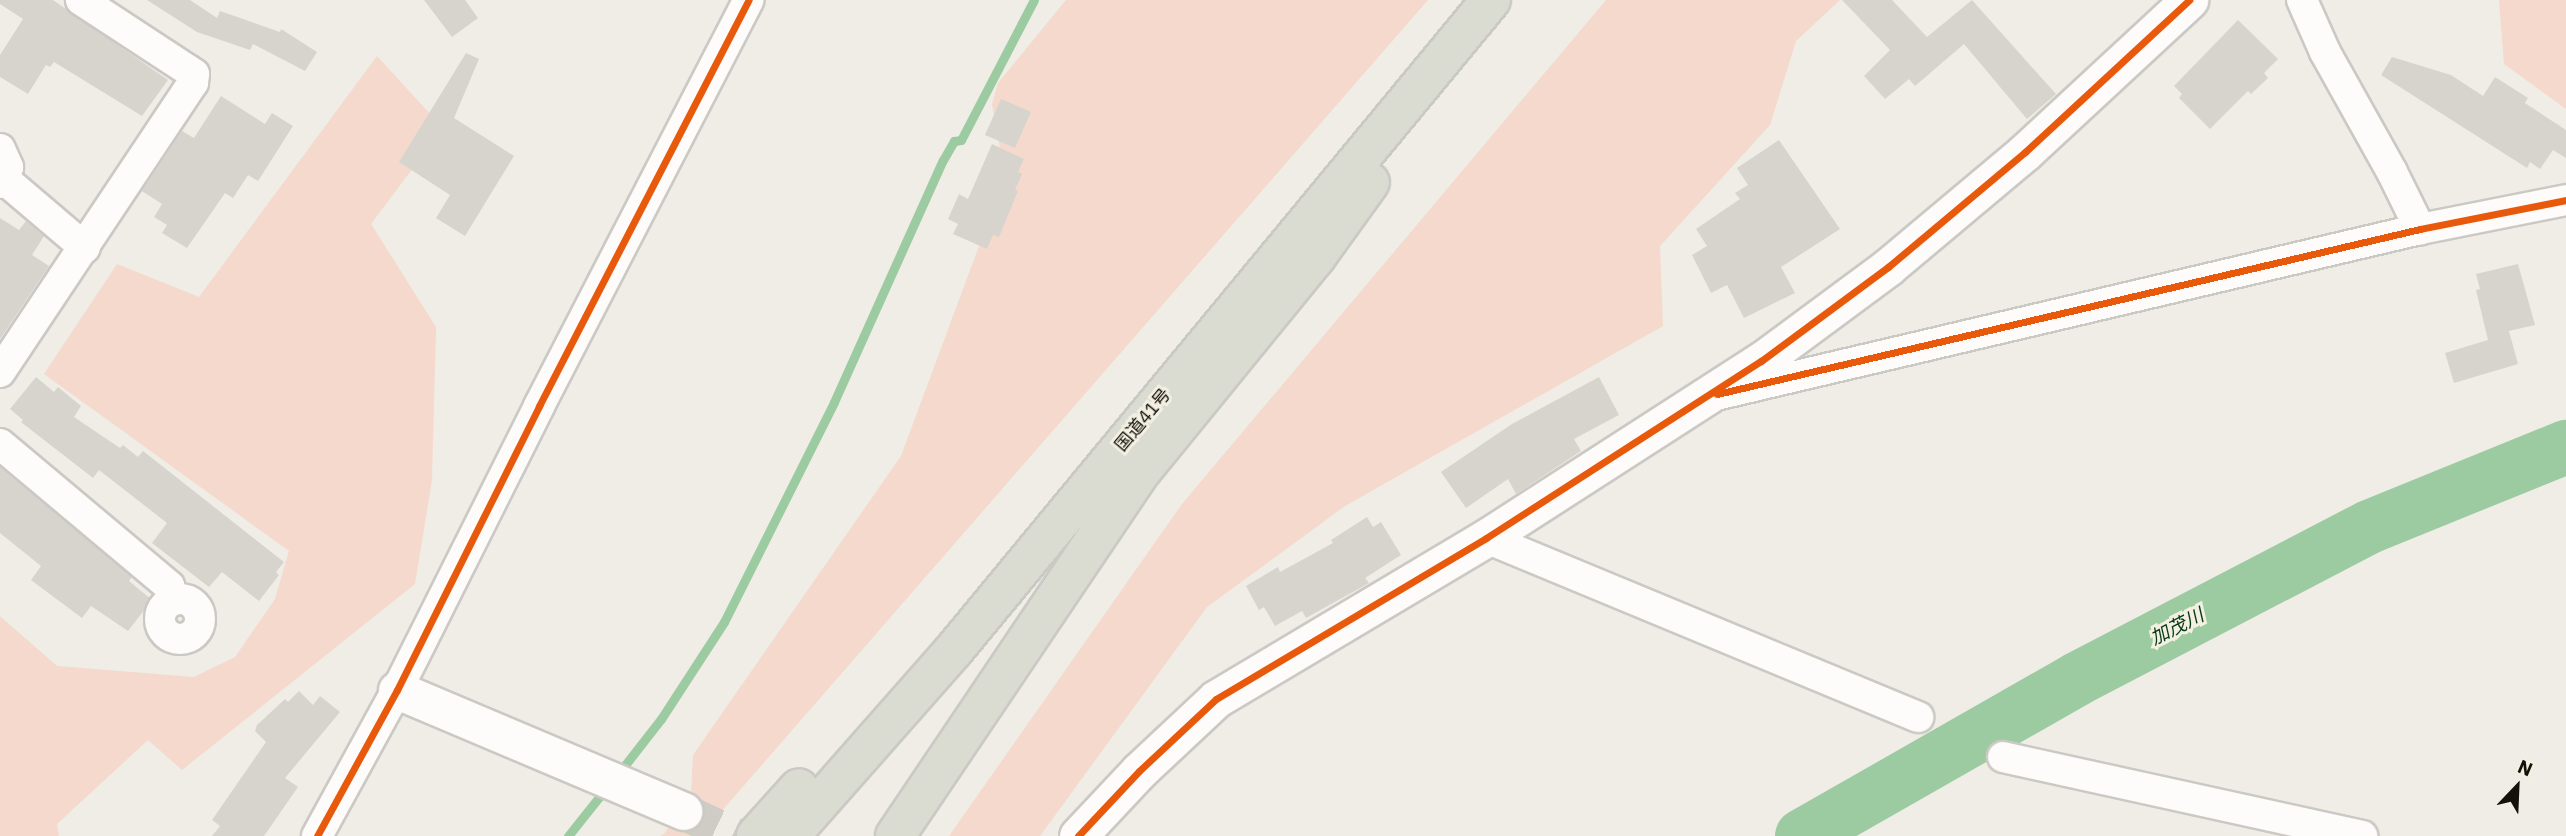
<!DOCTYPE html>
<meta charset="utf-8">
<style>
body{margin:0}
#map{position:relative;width:2566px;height:836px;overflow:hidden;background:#efede5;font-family:"IBM Plex Sans","Noto Sans JP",sans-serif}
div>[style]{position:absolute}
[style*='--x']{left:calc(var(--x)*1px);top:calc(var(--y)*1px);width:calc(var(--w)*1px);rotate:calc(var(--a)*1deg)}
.green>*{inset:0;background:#f4d9cc}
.stream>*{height:9px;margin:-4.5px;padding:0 4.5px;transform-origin:4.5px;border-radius:4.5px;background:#9ccba1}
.river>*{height:54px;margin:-27px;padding:0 27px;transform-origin:27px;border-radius:27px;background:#9ccba1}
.building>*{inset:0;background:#d7d4ce}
.tertiary-tunnel>*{height:37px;margin-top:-18.5px;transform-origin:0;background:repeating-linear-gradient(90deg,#ceccc4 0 37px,transparent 0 55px)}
.roads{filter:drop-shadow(2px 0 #cbc9c4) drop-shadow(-2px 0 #cbc9c4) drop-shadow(0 2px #cbc9c4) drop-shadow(0 -2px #cbc9c4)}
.minor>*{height:30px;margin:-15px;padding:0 15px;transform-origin:15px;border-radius:15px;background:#fdfcfb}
.minor>.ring{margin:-15px;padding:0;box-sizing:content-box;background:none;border:30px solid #fdfcfb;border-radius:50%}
.tertiary>*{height:37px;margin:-18.5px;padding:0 18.5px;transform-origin:18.5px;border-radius:18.5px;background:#fdfcfb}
.trunk>*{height:38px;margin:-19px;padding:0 19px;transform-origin:19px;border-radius:19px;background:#dadcd2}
.cycleway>*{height:7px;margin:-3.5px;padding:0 3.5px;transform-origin:3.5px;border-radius:3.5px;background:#e8590c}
span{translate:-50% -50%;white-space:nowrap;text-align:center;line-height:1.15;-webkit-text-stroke:6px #f3efe1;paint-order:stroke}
.street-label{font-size:18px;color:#12110c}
.water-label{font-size:19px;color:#063a16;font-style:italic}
.north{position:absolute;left:2482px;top:752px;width:70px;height:70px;-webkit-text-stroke:5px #f3efe1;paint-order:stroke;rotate:23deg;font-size:19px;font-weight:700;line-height:28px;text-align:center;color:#12110c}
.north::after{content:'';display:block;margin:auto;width:24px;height:32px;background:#12110c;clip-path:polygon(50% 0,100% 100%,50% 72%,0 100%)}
</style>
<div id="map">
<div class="green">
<i style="clip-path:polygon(1066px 0,1428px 0,700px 836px,660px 836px,664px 834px,691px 794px,693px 755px,901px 456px,1005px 176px,992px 104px,998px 83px)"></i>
<i style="clip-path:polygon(1606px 0,1840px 0,1796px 41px,1770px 125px,1660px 246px,1663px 326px,1345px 506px,1207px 607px,1040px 836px,949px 836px,1182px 504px)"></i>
<i style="clip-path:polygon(2499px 0,2566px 0,2566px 109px,2504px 64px)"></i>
<i style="clip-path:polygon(377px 56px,443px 128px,371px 224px,436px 327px,432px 480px,415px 584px,182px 770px,148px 740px,57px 824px,59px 836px,0 836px,0 616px,57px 666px,194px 677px,235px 657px,275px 599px,289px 551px,44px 374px,117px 264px,199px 297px)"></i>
</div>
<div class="stream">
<i style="--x:618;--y:774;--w:70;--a:-52"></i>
<i style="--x:661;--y:719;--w:116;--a:-57"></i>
<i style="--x:724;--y:622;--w:246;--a:-63.4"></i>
<i style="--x:834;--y:402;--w:265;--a:-65.8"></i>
<i style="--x:943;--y:160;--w:22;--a:-60"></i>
<i style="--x:954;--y:141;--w:7;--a:-8"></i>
<i style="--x:961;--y:140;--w:158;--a:-62.5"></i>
<i style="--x:568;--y:836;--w:63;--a:-51.5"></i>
</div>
<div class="river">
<i style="--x:1802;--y:836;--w:317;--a:-29.7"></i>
<i style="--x:2077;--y:679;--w:329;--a:-27.5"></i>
<i style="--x:2369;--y:527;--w:213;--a:-22.1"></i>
</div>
<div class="building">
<i style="clip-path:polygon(0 0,53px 0,168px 80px,142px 116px,54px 62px,50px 67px,46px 65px,28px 94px,0 77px,0 55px,23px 19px,0 4px)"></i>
<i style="clip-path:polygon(147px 0,190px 0,217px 18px,220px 11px,280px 32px,281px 29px,317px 52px,305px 71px,253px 44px,250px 50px,197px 32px)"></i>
<i style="clip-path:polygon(424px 0,465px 0,478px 18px,452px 37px)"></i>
<i style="clip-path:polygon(1842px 0,1892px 0,1927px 37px,1972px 0,2056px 94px,2027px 119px,1964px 44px,1915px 86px,1909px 79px,1885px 99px,1864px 76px,1890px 50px)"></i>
<i style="clip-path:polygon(2238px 20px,2278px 59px,2264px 73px,2268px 78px,2251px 94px,2248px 91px,2210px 129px,2179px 98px,2182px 94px,2174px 86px)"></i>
<i style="clip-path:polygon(466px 53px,479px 59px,454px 118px,514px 156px,465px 236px,436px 218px,450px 195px,399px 162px)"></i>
<i style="clip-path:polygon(2392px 57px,2451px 75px,2483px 96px,2495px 77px,2528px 98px,2525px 103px,2566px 130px,2566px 158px,2553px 150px,2540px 169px,2530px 162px,2527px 168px,2381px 75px)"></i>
<i style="clip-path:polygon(221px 96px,265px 124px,272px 113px,293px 126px,258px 181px,248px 175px,233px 198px,225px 193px,187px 248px,162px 233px,167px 225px,154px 217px,162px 204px,142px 191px,182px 131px,194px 138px)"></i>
<i style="clip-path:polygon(1001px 99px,1031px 112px,1015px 148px,985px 135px)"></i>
<i style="clip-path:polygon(1779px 140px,1840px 229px,1781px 267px,1795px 293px,1744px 318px,1727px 285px,1711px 293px,1692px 255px,1707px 246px,1696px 229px,1740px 199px,1735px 193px,1748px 185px,1737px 168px)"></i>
<i style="clip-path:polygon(992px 144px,1024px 159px,1018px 172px,1022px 174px,1015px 190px,1018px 191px,999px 237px,993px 235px,987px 249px,953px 234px,958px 224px,948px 219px,959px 194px,968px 199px)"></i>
<i style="clip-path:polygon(0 218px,19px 230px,26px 221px,44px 236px,32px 255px,49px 266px,0 339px)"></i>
<i style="clip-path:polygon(2518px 264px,2535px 325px,2509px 331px,2518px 364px,2454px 383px,2445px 353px,2488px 340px,2476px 290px,2480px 289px,2476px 274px)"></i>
<i style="clip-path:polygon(36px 377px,54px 392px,58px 387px,81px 406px,74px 417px,120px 448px,123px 445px,138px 457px,143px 451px,284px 562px,276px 572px,279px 575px,259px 601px,222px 572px,209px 587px,152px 543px,167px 523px,99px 470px,93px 478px,21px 422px,23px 420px,10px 409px)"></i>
<i style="clip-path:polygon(1599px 377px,1619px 415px,1574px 439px,1581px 451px,1516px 494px,1508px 479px,1466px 508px,1441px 472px,1512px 424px)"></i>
<i style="clip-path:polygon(0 467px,132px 577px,129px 581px,152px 600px,128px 631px,91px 606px,82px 618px,31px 580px,41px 566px,0 533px)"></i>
<i style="clip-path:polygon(1367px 517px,1373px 527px,1381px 522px,1401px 555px,1365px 578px,1369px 583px,1306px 618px,1302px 611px,1275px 626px,1264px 607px,1259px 610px,1246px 586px,1278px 567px,1280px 572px,1333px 543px,1331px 540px)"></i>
<i style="clip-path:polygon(299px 691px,313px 705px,320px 696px,340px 712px,285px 778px,298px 787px,264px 836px,212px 836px,220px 826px,212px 820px,266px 742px,255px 731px,257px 725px,285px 699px,288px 702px)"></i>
</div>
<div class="tertiary-tunnel">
<i style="--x:683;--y:811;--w:59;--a:25.3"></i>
</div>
<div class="roads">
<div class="minor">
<i style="--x:2302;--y:0;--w:57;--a:66.1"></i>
<i style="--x:2325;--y:52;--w:137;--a:60.8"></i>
<i style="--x:2392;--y:172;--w:64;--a:63.8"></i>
<i style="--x:0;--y:149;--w:20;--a:66"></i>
<i style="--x:8;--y:167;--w:18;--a:117"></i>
<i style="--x:4;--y:179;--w:106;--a:40.4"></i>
<i style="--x:0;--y:372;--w:348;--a:-56.3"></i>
<i style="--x:193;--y:83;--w:9;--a:-84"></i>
<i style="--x:194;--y:74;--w:7;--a:-146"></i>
<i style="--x:188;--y:70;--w:128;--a:-146.8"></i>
<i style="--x:1720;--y:394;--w:719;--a:-13.26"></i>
<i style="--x:2420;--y:229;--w:149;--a:-11.2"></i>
<i style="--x:0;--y:444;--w:221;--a:40"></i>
<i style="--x:169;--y:586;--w:15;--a:70"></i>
<i style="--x:1486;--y:538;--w:468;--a:22.5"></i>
<i class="ring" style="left:160px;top:599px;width:10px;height:10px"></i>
<i style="--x:2003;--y:757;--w:368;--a:12.4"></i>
<i style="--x:317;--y:836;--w:166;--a:-61.3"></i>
<i style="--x:397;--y:690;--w:318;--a:-63.4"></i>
<i style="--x:539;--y:406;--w:457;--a:-62.7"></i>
</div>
<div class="tertiary">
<i style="--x:397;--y:690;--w:311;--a:22.9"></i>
<i style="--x:1078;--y:836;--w:89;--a:-46.8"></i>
<i style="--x:1139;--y:771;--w:105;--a:-43.1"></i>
<i style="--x:1216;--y:699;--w:314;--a:-30.8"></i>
<i style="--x:1486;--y:538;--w:327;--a:-32.8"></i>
<i style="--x:1761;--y:361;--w:158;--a:-36.5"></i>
<i style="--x:1888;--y:267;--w:179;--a:-40"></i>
<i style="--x:2025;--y:152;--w:224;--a:-42.8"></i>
</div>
<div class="trunk">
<i style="--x:756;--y:836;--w:64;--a:-48.1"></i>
<i style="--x:790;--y:836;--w:248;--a:-48.6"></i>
<i style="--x:954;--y:650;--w:843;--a:-50.44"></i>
<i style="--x:895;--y:836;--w:443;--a:-56"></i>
<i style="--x:1143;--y:469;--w:274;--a:-50.8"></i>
<i style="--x:1316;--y:257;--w:92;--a:-54.2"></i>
</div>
</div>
<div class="cycleway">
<i style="--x:1717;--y:394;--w:722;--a:-13.21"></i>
<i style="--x:2420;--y:229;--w:149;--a:-11.2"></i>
<i style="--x:317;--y:836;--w:166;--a:-61.3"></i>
<i style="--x:397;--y:690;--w:318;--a:-63.4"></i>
<i style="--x:539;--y:406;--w:457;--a:-62.7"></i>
<i style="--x:1078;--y:836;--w:89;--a:-46.8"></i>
<i style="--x:1139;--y:771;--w:105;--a:-43.1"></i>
<i style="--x:1216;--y:699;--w:314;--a:-30.8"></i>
<i style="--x:1486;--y:538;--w:327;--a:-32.8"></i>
<i style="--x:1761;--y:361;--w:158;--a:-36.5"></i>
<i style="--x:1888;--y:267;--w:179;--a:-40"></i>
<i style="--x:2025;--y:152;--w:224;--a:-42.8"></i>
</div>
<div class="street-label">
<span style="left:1143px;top:420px;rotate:-50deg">国道41号</span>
</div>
<div class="water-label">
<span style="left:2177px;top:627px;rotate:-27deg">加茂川</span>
</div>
<div class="north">N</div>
</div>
